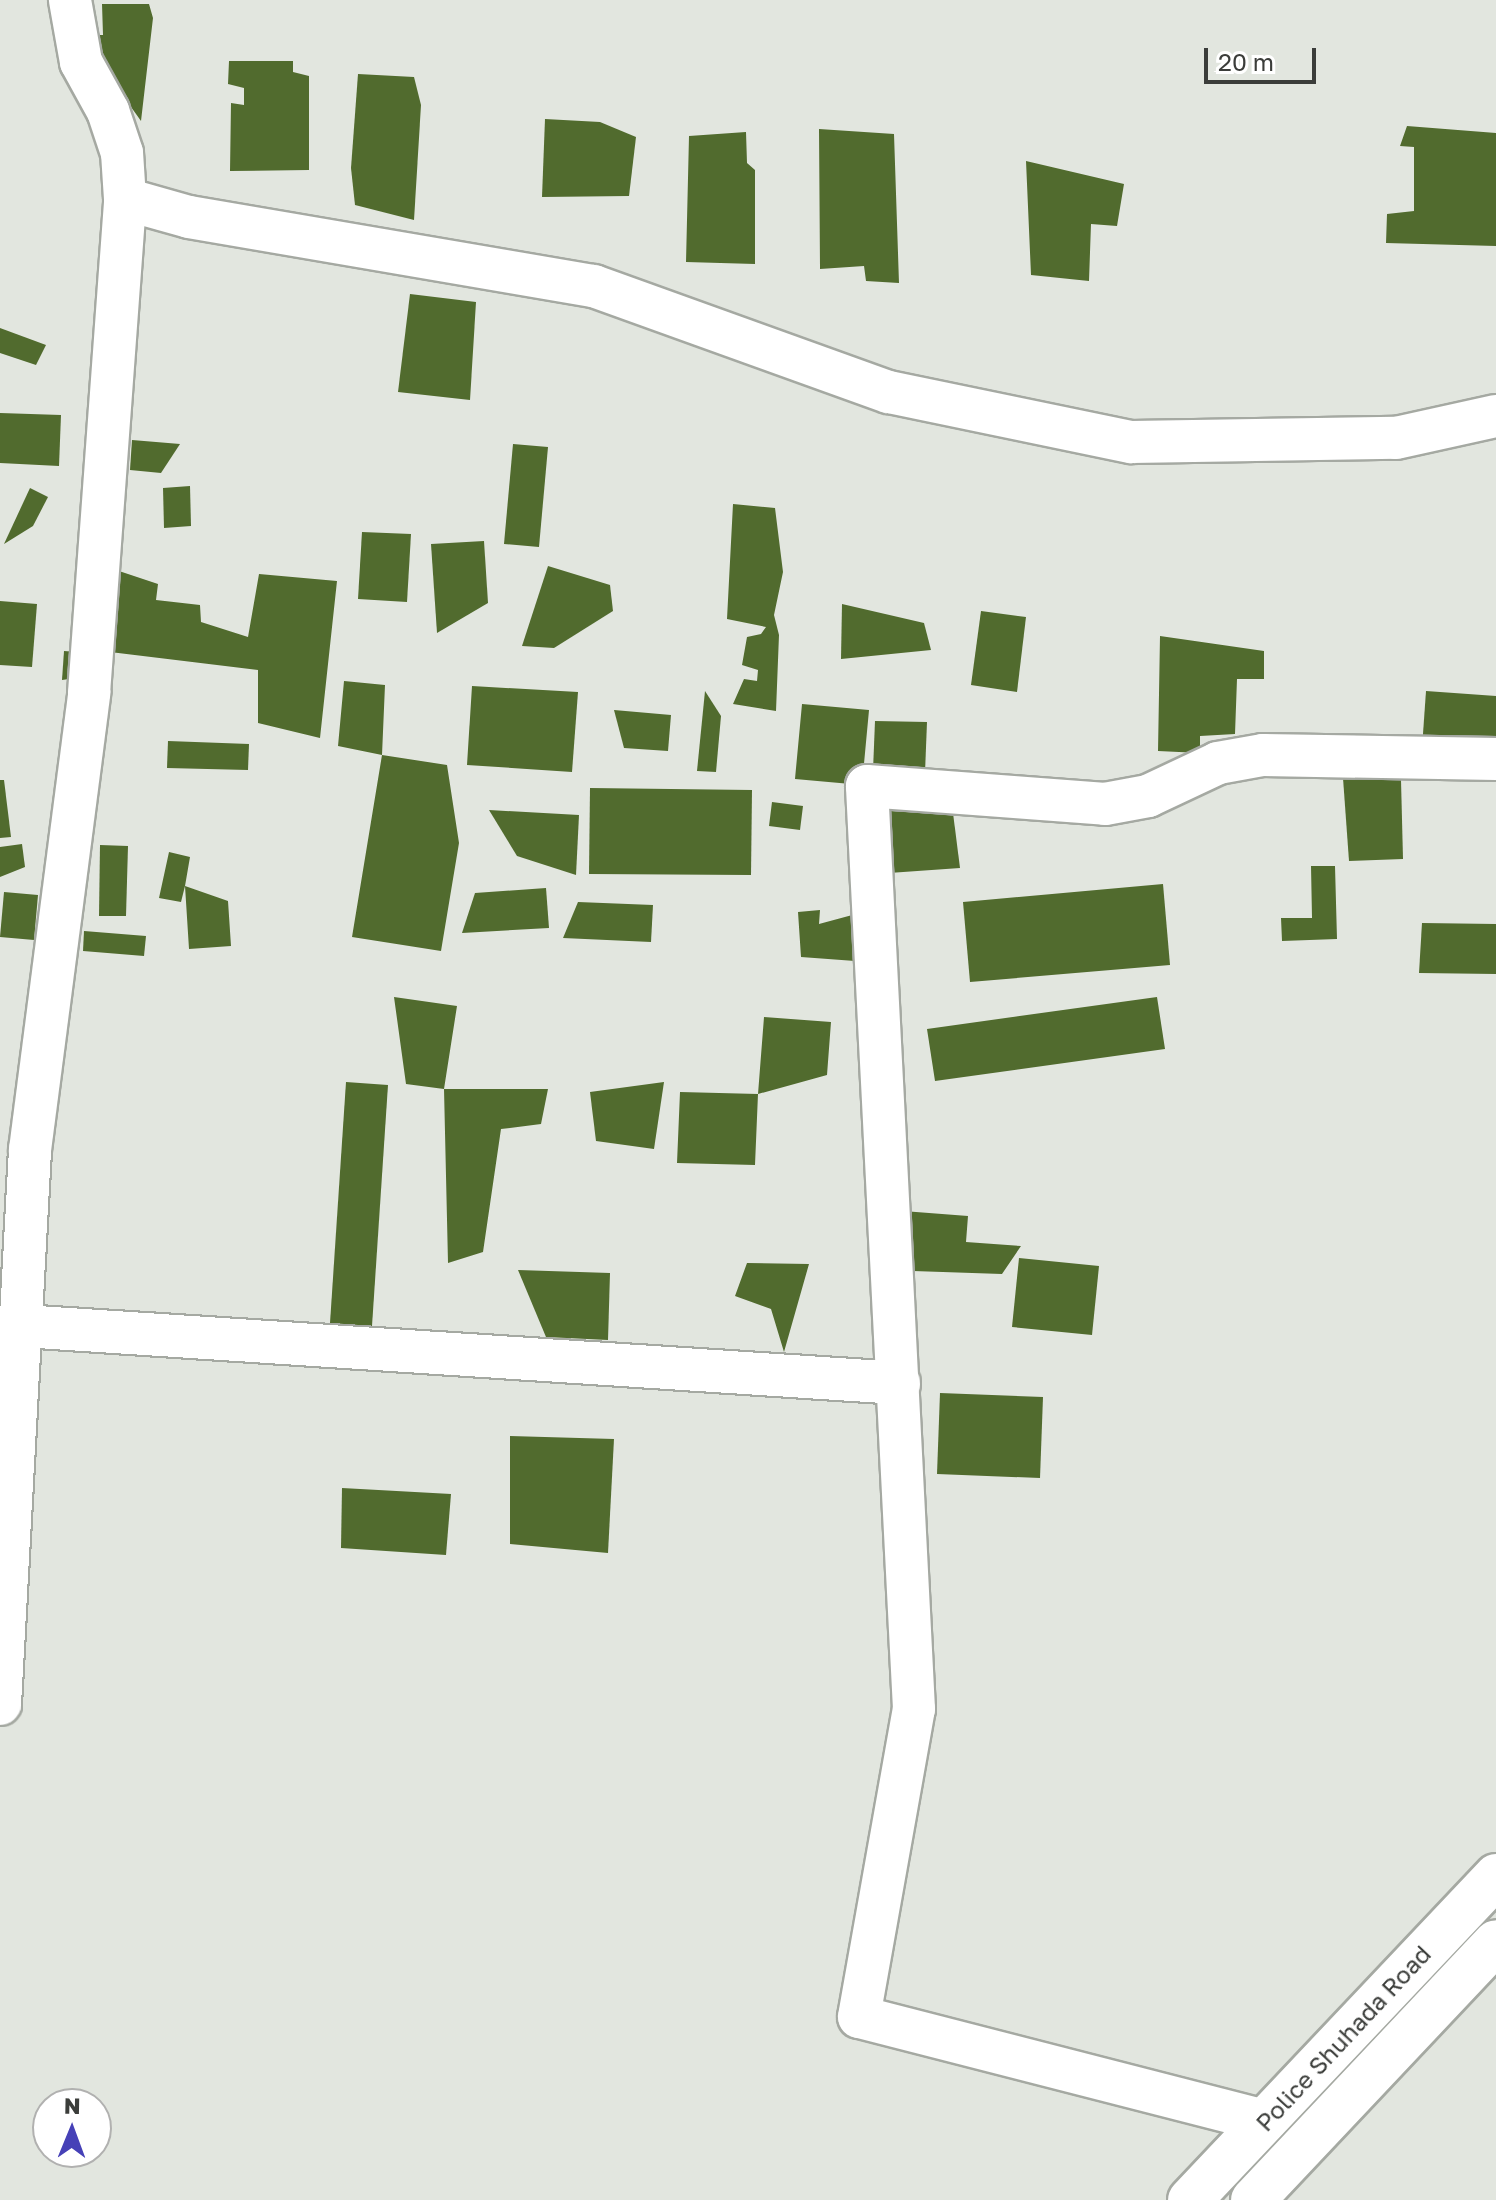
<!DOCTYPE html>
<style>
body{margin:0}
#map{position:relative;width:1496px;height:2200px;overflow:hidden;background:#e2e6df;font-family:"Golos Text",sans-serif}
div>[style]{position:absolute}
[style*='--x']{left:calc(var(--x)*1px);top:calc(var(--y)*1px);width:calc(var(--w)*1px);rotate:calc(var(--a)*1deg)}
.building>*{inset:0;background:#516b2e}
.roads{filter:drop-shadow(2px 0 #a5a9a2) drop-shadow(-2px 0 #a5a9a2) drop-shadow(0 2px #a5a9a2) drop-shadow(0 -2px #a5a9a2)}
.minor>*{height:42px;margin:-21px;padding:0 21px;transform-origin:21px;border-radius:21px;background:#fff}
.secondary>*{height:44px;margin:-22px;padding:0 22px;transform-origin:22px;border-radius:22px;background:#fff}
span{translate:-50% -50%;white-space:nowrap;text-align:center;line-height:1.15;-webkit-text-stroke:8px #fff;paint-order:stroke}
.street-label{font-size:24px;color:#3b3d3a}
.north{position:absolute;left:32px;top:2088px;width:80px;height:80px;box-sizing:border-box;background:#fff;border:2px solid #b1b1b0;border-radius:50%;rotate:1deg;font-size:22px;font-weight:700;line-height:32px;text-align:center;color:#3b3d3a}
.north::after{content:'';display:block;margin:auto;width:28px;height:36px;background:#4641b7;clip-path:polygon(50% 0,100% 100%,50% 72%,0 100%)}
.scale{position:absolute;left:1204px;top:48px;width:112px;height:36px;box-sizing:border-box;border:4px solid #3b3d3a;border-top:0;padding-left:10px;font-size:24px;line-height:28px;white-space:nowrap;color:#3b3d3a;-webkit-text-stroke:6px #fff;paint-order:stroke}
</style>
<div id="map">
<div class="building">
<i style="clip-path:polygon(102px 4px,149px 4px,153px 18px,141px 121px,94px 55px,94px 35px,103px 35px)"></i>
<i style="clip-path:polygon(229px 61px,293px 61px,293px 72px,309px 76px,309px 170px,230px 171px,231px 103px,244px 105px,244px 88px,228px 84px)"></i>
<i style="clip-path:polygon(358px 74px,414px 77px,421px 105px,414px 220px,355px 205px,351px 168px)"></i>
<i style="clip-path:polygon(545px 119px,600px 122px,636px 137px,629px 196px,542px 197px)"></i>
<i style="clip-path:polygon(1407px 126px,1496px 133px,1496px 246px,1386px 243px,1387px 214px,1414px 211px,1414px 147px,1400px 146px)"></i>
<i style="clip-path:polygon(819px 129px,894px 134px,899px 283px,866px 281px,864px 266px,820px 269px)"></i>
<i style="clip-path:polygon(746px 132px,747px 163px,755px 170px,755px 264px,686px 262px,689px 136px)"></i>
<i style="clip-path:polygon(1026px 161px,1124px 184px,1117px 226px,1091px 224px,1089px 281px,1031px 275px)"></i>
<i style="clip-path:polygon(410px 294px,476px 302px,470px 400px,398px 392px)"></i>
<i style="clip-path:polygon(0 328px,46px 345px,36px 365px,0 353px)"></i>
<i style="clip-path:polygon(0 413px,61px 415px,59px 466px,0 463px)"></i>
<i style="clip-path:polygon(132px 440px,180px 444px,161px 473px,130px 470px)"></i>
<i style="clip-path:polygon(513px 444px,548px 447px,539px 547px,504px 544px)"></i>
<i style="clip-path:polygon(190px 486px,191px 526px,164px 528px,163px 488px)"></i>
<i style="clip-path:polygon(30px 488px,48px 497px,33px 526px,4px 544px)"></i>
<i style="clip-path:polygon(733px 504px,775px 508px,783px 572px,774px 615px,779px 635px,776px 711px,733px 704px,744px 679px,757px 681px,758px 670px,742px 665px,747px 637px,761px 634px,766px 627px,727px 619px)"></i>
<i style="clip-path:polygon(362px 532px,411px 534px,407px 602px,358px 599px)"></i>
<i style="clip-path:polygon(484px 541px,488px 603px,437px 633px,431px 544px)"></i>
<i style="clip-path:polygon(548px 566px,610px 585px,613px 611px,554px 648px,522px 646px)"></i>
<i style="clip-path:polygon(119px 571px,158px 584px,156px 600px,200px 605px,201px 622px,248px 637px,259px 574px,337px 581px,320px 738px,258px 723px,258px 670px,110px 652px)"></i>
<i style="clip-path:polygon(0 601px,37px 604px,32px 667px,0 665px)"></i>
<i style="clip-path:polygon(842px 604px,924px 623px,931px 650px,841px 659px)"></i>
<i style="clip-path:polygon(981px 611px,1026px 617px,1017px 692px,971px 685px)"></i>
<i style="clip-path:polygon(1160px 636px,1264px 651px,1264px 679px,1237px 679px,1235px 734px,1200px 736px,1200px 753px,1158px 751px)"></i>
<i style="clip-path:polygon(64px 651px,91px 653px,90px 676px,62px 680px)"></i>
<i style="clip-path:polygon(344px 681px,385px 685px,382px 755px,447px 765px,459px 843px,441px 951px,352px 937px,382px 755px,338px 746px)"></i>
<i style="clip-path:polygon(472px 686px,578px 692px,572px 772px,467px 765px)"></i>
<i style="clip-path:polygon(705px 691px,721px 716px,716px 772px,697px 771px)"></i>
<i style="clip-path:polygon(1426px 691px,1496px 696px,1496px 754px,1422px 748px)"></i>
<i style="clip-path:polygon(802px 704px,869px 710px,862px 785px,795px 779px)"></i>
<i style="clip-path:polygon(614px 710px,671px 715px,668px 751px,624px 748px)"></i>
<i style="clip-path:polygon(875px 721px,927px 722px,925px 773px,873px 771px)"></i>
<i style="clip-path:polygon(168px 741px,249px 744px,248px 770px,167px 768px)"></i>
<i style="clip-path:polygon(1343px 778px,1401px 780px,1403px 859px,1349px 861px)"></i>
<i style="clip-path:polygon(0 780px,4px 780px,11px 837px,0 838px)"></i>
<i style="clip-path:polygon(590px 788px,752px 790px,751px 875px,589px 874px)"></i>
<i style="clip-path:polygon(772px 802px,803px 806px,800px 830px,769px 826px)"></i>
<i style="clip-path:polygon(489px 810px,579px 815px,576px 875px,517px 856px)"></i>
<i style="clip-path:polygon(888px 811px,953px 813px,960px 868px,889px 873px)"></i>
<i style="clip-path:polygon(22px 844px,25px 867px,0 877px,0 847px)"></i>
<i style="clip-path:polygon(100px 845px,128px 846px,126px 916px,99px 916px)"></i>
<i style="clip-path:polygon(169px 852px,190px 857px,185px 886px,228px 901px,231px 946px,189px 949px,185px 886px,181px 902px,159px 898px)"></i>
<i style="clip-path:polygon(1311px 866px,1335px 866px,1337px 939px,1282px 941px,1281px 918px,1312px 918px)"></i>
<i style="clip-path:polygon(1163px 884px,1170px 965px,970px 982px,963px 902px)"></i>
<i style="clip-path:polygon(546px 888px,549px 928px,462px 933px,475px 893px)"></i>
<i style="clip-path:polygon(4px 892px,38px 895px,34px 940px,0 937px)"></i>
<i style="clip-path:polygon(578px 902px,653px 905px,651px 942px,563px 938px)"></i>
<i style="clip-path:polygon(820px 910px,819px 924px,856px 914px,855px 961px,801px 957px,798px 912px)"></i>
<i style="clip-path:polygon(1422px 923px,1496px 924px,1496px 974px,1419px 973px)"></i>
<i style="clip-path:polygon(84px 931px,146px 936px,144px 956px,83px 951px)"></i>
<i style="clip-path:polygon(394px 997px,457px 1006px,444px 1089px,548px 1089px,541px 1124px,501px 1129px,483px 1252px,448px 1263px,444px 1089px,406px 1084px)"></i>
<i style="clip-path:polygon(1157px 997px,1165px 1049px,935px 1081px,927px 1029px)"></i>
<i style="clip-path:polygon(764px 1017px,831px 1022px,827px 1075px,758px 1094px,755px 1165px,677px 1163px,680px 1092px,758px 1094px)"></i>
<i style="clip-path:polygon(346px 1082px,388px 1085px,372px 1326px,330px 1323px)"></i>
<i style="clip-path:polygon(664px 1082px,654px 1149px,596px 1141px,590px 1092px)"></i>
<i style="clip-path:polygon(890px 1210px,968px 1216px,966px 1242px,1021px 1246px,1002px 1274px,913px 1271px)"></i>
<i style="clip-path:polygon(1019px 1258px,1099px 1266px,1092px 1335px,1012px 1327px)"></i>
<i style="clip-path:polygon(747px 1263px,809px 1264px,784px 1352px,771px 1309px,735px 1296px)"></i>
<i style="clip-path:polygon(518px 1270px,610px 1273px,608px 1340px,546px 1337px)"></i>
<i style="clip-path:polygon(940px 1393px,1043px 1397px,1040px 1478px,937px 1474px)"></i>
<i style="clip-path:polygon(510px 1436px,614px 1439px,608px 1553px,510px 1544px)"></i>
<i style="clip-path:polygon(342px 1488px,451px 1494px,446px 1555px,341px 1548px)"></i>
</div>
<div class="roads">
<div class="minor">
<i style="--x:125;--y:199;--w:66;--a:15.7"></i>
<i style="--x:189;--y:217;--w:411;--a:9.7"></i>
<i style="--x:594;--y:286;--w:313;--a:19.8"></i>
<i style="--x:889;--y:392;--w:247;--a:11.7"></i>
<i style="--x:1131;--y:442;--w:265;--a:-0.9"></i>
<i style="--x:1396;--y:438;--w:102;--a:-12.4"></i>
<i style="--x:22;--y:1326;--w:879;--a:3.72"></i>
<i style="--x:0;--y:1704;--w:555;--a:-86.9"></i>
<i style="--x:30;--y:1150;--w:461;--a:-82.6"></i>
<i style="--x:89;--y:693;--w:495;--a:-85.8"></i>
<i style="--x:125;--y:199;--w:46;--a:-93.7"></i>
<i style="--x:122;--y:153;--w:44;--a:-108.4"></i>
<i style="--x:108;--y:111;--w:56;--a:-118.9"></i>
<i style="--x:81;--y:62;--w:63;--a:-100.1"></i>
<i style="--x:1265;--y:2121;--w:419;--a:-165.6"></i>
<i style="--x:859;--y:2017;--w:313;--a:-79.9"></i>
<i style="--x:914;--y:1709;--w:924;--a:-92.92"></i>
<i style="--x:867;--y:786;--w:239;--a:4.3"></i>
<i style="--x:1105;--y:804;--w:44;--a:-10.5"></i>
<i style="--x:1148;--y:796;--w:77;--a:-25.2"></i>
<i style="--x:1218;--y:763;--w:46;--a:-10.1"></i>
<i style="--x:1263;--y:755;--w:233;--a:1"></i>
</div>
<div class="secondary">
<i style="--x:1190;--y:2200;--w:446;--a:-46.6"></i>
<i style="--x:1253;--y:2200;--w:354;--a:-46.7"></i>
</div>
</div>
<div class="street-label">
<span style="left:1343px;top:2038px;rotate:-47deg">Police Shuhada Road</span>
</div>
<div class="north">N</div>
<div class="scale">20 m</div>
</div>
